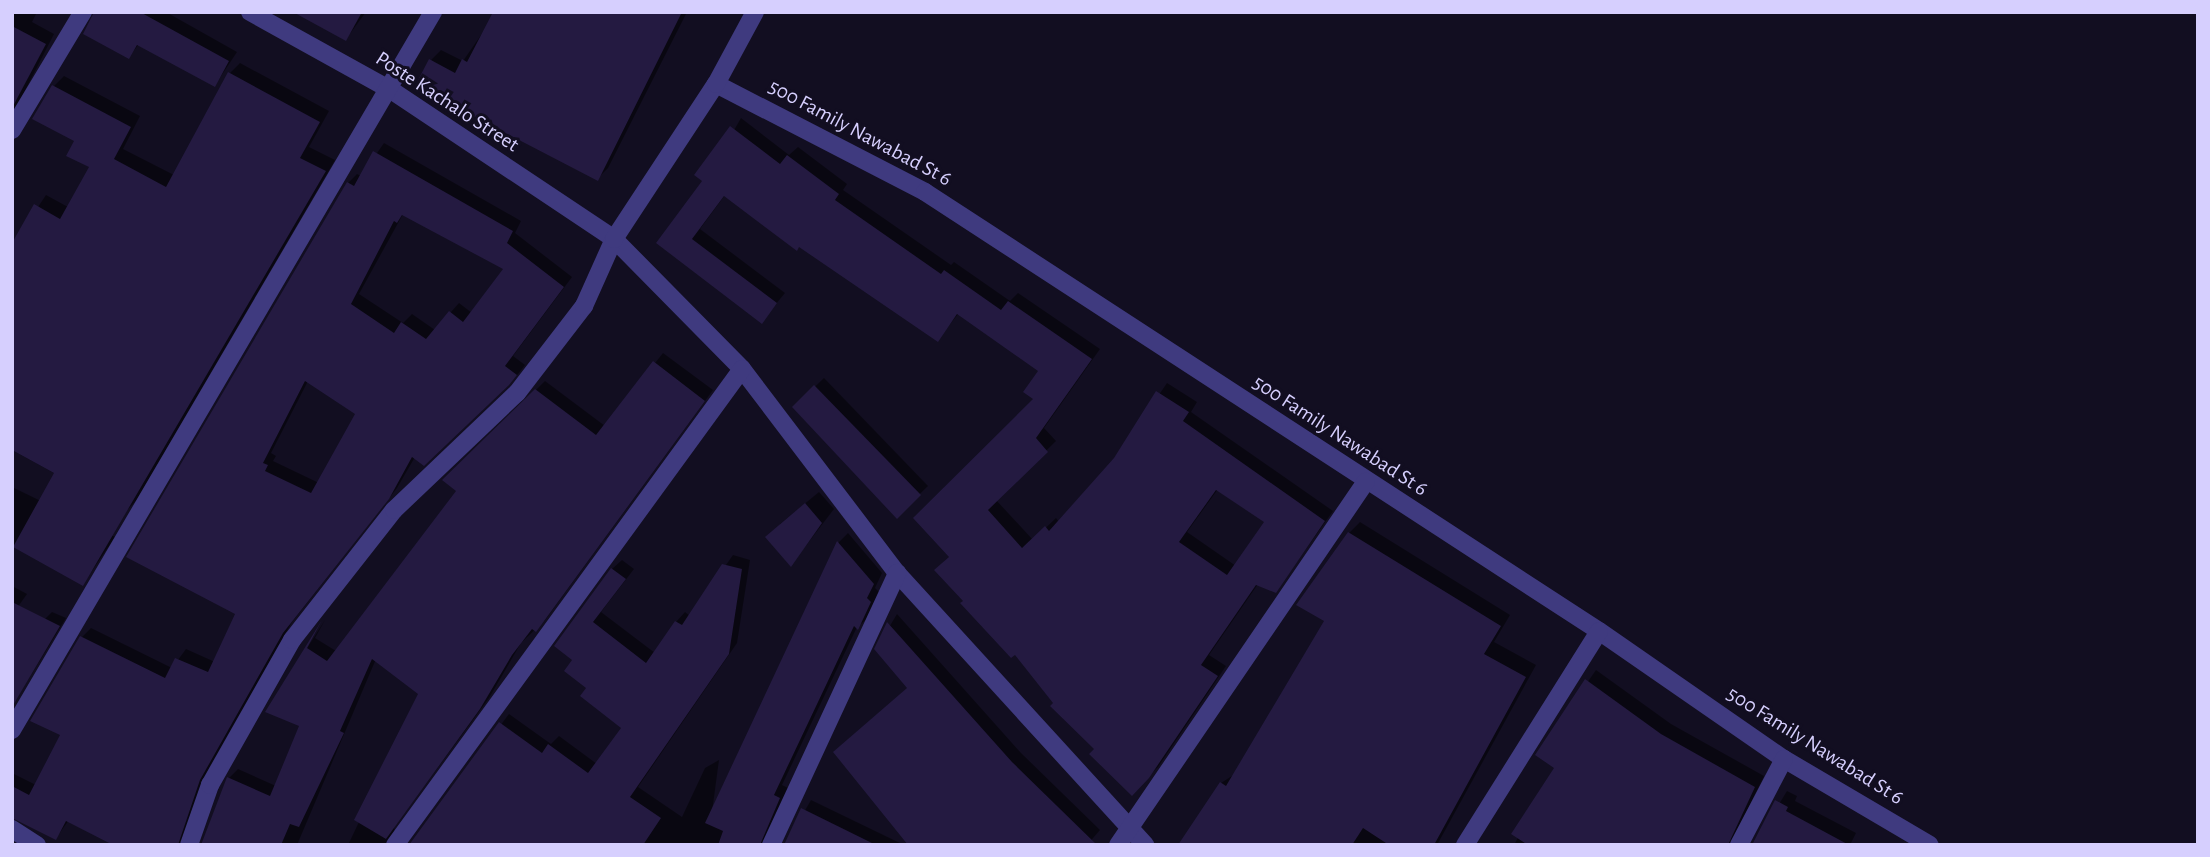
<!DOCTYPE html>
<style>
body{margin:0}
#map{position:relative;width:2210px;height:857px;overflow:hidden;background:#120e21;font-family:"Alegreya Sans",sans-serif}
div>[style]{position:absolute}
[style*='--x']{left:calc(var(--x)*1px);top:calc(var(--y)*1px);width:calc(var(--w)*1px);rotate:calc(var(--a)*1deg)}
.shadow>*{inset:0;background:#0007}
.building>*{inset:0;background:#241a41}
.minor>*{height:18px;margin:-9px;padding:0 9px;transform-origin:9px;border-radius:9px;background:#3f3a7f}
span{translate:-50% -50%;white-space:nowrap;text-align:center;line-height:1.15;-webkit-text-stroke:6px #120e21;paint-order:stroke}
.street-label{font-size:21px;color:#d6cffe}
.frame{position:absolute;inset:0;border:14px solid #d6cffe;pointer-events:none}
</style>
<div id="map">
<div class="shadow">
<i style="clip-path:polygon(12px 12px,37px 12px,32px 22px,54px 34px,12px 116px)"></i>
<i style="clip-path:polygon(97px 12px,166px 12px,237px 52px,215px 85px,139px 44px,129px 57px)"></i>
<i style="clip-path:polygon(297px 12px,366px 12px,346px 39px)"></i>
<i style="clip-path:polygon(497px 12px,687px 12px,608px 168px,598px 178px,431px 60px,441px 50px,463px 61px)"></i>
<i style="clip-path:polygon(240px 63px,329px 111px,309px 147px,335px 160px,136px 501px,125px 512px,12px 450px,12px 246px,46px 195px,68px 207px,91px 167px,54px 86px,64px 76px,140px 116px,123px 149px,174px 175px,230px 73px)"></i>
<i style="clip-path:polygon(evenodd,741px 118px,789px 155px,798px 147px,847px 184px,843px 190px,951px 265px,954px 262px,1010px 301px,1018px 293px,1100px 349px,1044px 428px,1056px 441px,996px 500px,1033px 540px,1056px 518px,1059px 522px,1115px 459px,1167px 383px,1197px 402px,1191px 412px,1333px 511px,1276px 591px,1258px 584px,1209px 655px,1226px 666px,1158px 767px,1132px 793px,1015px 652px,965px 601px,951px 556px,1035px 399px,1041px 371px,959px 313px,938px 339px,725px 195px,700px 229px,785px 293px,761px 322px,658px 243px,705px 181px,741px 118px,1218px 489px,1266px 522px,1236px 566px,1187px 532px,1218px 489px)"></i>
<i style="clip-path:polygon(evenodd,384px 143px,521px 221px,515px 233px,572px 277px,513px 356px,525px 365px,518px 374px,423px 464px,415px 457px,397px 488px,292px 622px,209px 768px,187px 831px,192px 845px,117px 845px,69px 820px,56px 838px,12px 816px,12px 773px,36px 785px,62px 735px,82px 637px,91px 628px,172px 668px,186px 649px,215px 662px,237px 613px,145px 565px,348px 183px,357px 174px,361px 176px,384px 143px,403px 214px,505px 269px,472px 313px,459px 303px,435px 330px,412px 314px,403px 323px,359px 294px,403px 214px,384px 143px,308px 381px,357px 413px,319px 483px,273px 461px,276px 456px,271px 453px,308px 381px)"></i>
<i style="clip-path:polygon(663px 353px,713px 390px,545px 620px,521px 643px,489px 698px,394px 827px,397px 845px,348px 845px,420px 694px,376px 659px,297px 845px,203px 845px,229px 778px,238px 769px,276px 786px,301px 725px,267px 711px,325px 620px,315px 638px,336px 651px,458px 491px,445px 480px,545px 381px,605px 426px)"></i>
<i style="clip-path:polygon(824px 378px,928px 486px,897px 516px,794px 407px)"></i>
<i style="clip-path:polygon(12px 487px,115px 537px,83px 584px,12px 544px)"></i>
<i style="clip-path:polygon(819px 492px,834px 509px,791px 565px,780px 524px)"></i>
<i style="clip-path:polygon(1360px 522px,1510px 615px,1494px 642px,1536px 665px,1437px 845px,1186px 845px,1221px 783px,1235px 774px,1326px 621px,1349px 533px)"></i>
<i style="clip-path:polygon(848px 533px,882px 573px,875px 588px,879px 592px,867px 619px,857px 627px,782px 785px,788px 788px,771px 843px,784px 845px,401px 845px,412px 843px,509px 714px,551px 744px,559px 736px,597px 764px,623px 727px,588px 688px,574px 660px,612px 569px,622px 560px,634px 569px,601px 612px,655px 653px,676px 622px,685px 612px,690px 616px,733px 555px,750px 560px,737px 643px,638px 787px,682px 817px,705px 768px,719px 760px,712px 812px,839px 542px)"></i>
<i style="clip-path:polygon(12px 586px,27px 594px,12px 615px)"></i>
<i style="clip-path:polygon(52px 612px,66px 618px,12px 706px,45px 619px)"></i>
<i style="clip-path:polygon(897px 614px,1021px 753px,1100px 830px,1087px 845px,908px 687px,876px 649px)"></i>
<i style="clip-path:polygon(1596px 670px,1671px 724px,1764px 776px,1738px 829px,1743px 845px,1514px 845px,1556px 768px,1537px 755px)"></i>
<i style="clip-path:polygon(1787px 791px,1797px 796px,1795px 801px,1856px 833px,1850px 845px,1746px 845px,1755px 843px)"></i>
<i style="clip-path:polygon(811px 800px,904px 845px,785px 845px)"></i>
</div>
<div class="building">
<i style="clip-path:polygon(94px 12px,140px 12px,229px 61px,215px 87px,137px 45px,129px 59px,83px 34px)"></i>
<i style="clip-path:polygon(293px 12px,362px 12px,346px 41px)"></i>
<i style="clip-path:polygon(493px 12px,682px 12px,598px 181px,415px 86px,429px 59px,455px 73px,462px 59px,467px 62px)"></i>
<i style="clip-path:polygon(12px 26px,46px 44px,12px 108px)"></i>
<i style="clip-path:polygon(228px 72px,320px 122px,300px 158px,326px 171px,83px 586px,13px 547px,54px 473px,12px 450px,12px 243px,34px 204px,60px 219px,89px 167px,66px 156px,74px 141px,32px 119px,52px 85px,131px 127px,114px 159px,166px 187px)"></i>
<i style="clip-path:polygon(evenodd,730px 126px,780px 164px,787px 155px,839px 194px,835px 200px,941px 274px,944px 270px,1001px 310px,1008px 301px,1092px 359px,1036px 438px,1048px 452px,988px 510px,1022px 548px,1045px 526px,1049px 531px,1114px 458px,1156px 391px,1189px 412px,1183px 421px,1325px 521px,1276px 593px,1256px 585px,1201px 665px,1218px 676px,1149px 778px,1132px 796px,1089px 754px,1094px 749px,1050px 706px,1053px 703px,1015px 655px,1011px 658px,960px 603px,963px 601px,934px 570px,949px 557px,913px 518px,1033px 399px,1023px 392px,1038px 371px,957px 314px,938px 342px,799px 247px,797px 251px,724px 196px,692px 239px,777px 303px,762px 324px,656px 243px,702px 181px,694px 175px,730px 126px,1216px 490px,1264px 522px,1227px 575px,1179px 542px,1216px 490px)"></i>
<i style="clip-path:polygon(evenodd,373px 151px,513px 231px,507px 243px,564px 287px,505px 366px,517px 375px,509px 385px,424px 466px,412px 457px,389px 499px,283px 633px,200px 780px,178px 845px,113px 845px,66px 821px,56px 840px,12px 818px,12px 786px,29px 795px,60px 735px,30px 721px,80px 636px,165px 678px,175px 658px,208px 672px,235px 614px,126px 557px,347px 182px,354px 186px,373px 151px,402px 215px,503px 269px,463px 322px,449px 311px,426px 339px,401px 322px,394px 333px,351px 304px,394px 221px,397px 223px,402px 215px,373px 151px,305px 381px,355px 414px,311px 493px,265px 471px,268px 465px,263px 463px,305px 381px)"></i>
<i style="clip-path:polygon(653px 361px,705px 401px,536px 632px,532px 629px,512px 655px,480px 709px,386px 839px,354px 820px,418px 694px,372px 659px,340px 731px,344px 733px,299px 827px,290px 824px,281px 845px,201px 845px,227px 777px,270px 796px,299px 726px,265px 712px,322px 620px,307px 648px,327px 661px,456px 491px,442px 480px,535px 389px,596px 435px)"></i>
<i style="clip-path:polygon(814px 385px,921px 495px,897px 519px,792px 407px)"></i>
<i style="clip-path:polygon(805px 503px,822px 523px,791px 567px,765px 537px)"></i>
<i style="clip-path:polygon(1348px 532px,1501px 626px,1484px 654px,1526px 677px,1434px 845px,1389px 845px,1363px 828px,1352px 845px,1178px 845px,1220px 782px,1226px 786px,1324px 621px,1296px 605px)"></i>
<i style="clip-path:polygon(837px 541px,874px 584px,867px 598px,871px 602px,858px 630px,854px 626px,774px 795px,780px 798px,760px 845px,718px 845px,723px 831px,705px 823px)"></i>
<i style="clip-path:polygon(722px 564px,742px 569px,729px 654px,630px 797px,661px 818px,643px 845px,409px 845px,499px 722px,542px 753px,548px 744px,588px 773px,621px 728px,580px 696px,586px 688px,564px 671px,572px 660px,554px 646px,611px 568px,626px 579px,593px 622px,646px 663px,675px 621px,682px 625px)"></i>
<i style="clip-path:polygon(12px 602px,60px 626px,12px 707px)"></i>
<i style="clip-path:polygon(887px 622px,1012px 762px,1097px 845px,908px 845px,833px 752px,907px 688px,874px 649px)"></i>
<i style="clip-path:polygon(1585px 679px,1661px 734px,1755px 787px,1728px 845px,1528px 845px,1511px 834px,1554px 768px,1535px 755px)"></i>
<i style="clip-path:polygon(1775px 800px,1788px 807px,1786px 811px,1849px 845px,1752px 845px)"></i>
<i style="clip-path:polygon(801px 808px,876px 845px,784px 845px)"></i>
</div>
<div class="minor">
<i style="--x:250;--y:12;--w:161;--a:29"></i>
<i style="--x:391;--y:90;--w:268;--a:33.7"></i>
<i style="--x:614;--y:239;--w:182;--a:45.4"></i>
<i style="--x:742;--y:369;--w:256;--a:52.8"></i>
<i style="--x:897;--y:573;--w:368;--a:47.6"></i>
<i style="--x:716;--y:84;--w:235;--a:27.3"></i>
<i style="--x:925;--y:192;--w:804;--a:33.08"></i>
<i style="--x:1599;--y:631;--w:225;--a:34.7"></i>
<i style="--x:1784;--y:759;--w:169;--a:30.5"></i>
<i style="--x:12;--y:130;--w:138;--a:-59"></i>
<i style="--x:12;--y:730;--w:832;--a:-59.61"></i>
<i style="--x:12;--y:829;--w:30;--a:33"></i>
<i style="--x:189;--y:845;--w:64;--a:-70.7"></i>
<i style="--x:210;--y:785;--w:167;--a:-60.5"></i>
<i style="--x:292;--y:640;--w:165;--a:-51.9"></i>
<i style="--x:394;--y:510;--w:170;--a:-43.6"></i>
<i style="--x:517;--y:393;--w:110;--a:-52.4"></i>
<i style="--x:584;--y:306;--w:73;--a:-65.9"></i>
<i style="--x:614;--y:239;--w:186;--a:-56.7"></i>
<i style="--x:716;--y:84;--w:82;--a:-61.6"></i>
<i style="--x:395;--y:845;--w:589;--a:-53.91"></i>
<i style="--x:771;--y:845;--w:300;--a:-65.1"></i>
<i style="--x:1118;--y:845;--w:440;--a:-55.7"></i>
<i style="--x:1465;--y:845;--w:252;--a:-57.9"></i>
<i style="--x:1739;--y:845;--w:97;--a:-62.4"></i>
</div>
<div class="street-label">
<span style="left:447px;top:102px;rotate:33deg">Poste Kachalo Street</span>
<span style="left:860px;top:133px;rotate:28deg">500 Family Nawabad St 6</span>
<span style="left:1340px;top:436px;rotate:33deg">500 Family Nawabad St 6</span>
<span style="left:1815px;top:746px;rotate:32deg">500 Family Nawabad St 6</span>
</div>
<div class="frame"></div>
</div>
